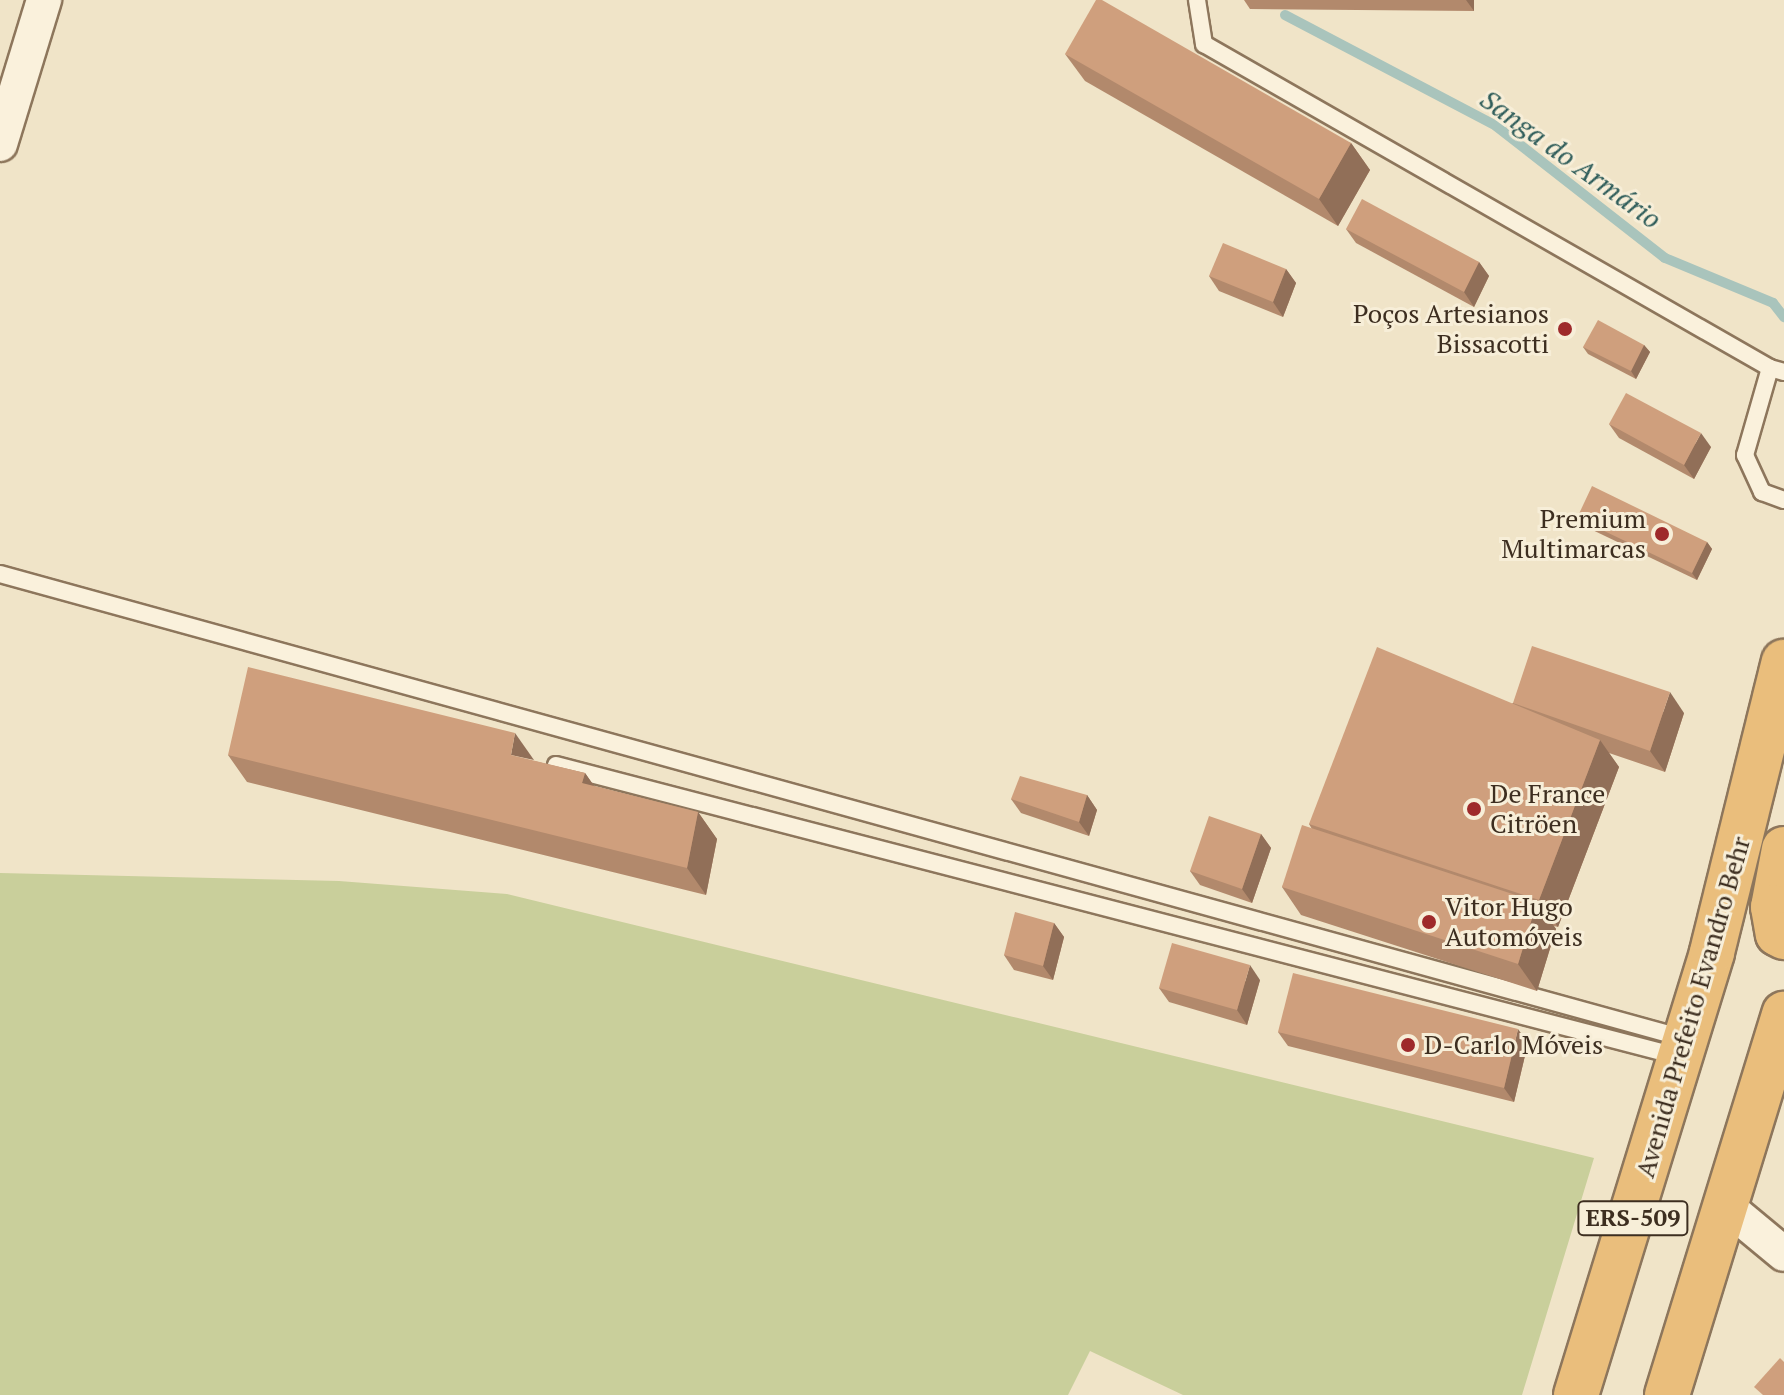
<!DOCTYPE html>
<meta charset="utf-8">
<style>
body{margin:0}
#map{position:relative;width:1784px;height:1395px;overflow:hidden;background:#f0e4c8;font-family:"PT Serif",serif}
div>[style]{position:absolute}
[style*='--x']{left:calc(var(--x)*1px);top:calc(var(--y)*1px);width:calc(var(--w)*1px);rotate:calc(var(--a)*1deg)}
.green>*{inset:0;background:#c9cf9b}
.stream>*{height:10px;margin:-5px;padding:0 5px;transform-origin:5px;border-radius:5px;background:#a9c4bc}
.roads{filter:drop-shadow(2px 0 #8d765c) drop-shadow(-2px 0 #8d765c) drop-shadow(0 2px #8d765c) drop-shadow(0 -2px #8d765c)}
.service>*{height:16px;margin:-8px;padding:0 8px;transform-origin:8px;border-radius:8px;background:#faf1dc}
.minor>*{height:34px;margin:-17px;padding:0 17px;transform-origin:17px;border-radius:17px;background:#faf1dc}
.trunk>*{height:44px;margin:-22px;padding:0 22px;transform-origin:22px;border-radius:22px;background:#eabe7c}
.wall>*{inset:0;background:#b2896c}
.shaded-wall>*{inset:0;background:#916f58}
.building>*{inset:0;background:#cf9f7d}
.dots>*{width:22px;height:22px;translate:-50% -50%;box-sizing:border-box;border:4px solid #f7eed8;border-radius:50%}
span{translate:-50% -50%;white-space:nowrap;text-align:center;line-height:1.15;-webkit-text-stroke:6px #f7eed8;paint-order:stroke}
.shield-label span{padding:2px 6px;background:#f7eed8;border:2px solid;border-radius:6px;-webkit-text-stroke-width:0}
.shield-label{font-size:24px;color:#3d2e20;font-weight:700}
.poi-label{font-size:26px;color:#3d2e20}
.right{translate:-100% -50%;text-align:right}
.left{translate:0 -50%;text-align:left}
.street-label{font-size:26px;color:#3d2e20}
.water-label{font-size:28px;color:#2f5d5a;font-style:italic}
</style>
<div id="map">
<div class="green">
<i style="clip-path:polygon(0 873px,339px 881px,507px 894px,1594px 1158px,1522px 1395px,1183px 1395px,1090px 1351px,1068px 1395px,0 1395px)"></i>
</div>
<div class="stream">
<i style="--x:1285;--y:15;--w:238;--a:27.7"></i>
<i style="--x:1496;--y:126;--w:214;--a:38"></i>
<i style="--x:1665;--y:258;--w:117;--a:22.6"></i>
<i style="--x:1773;--y:303;--w:18;--a:52"></i>
</div>
<div class="roads">
<div class="service">
<i style="--x:1197;--y:0;--w:45;--a:81"></i>
<i style="--x:1204;--y:44;--w:652;--a:29.79"></i>
<i style="--x:1784;--y:372;--w:15;--a:-164"></i>
<i style="--x:1770;--y:368;--w:91;--a:106"></i>
<i style="--x:1745;--y:455;--w:41;--a:65.3"></i>
<i style="--x:1762;--y:492;--w:23;--a:20"></i>
<i style="--x:0;--y:574;--w:1746;--a:15.41"></i>
<i style="--x:556;--y:765;--w:1158;--a:14.55"></i>
</div>
<div class="minor">
<i style="--x:0;--y:144;--w:151;--a:-73"></i>
<i style="--x:1726;--y:1206;--w:75;--a:39.6"></i>
</div>
<div class="trunk">
<i style="--x:1784;--y:849;--w:59;--a:100.7"></i>
<i style="--x:1773;--y:907;--w:27;--a:80"></i>
<i style="--x:1778;--y:934;--w:7;--a:27"></i>
<i style="--x:1576;--y:1395;--w:463;--a:-72.9"></i>
<i style="--x:1712;--y:952;--w:299;--a:-76.1"></i>
<i style="--x:1667;--y:1395;--w:399;--a:-72.9"></i>
</div>
</div>
<div class="wall">
<i style="clip-path:polygon(1244px 0,1474px 0,1474px 11px,1250px 9px)"></i>
<i style="clip-path:polygon(1065px 54px,1351px 143px,1370px 170px,1338px 226px,1085px 81px)"></i>
<i style="clip-path:polygon(1346px 229px,1479px 262px,1489px 276px,1474px 307px,1356px 243px)"></i>
<i style="clip-path:polygon(1286px 269px,1296px 283px,1283px 317px,1219px 291px,1209px 276px)"></i>
<i style="clip-path:polygon(1644px 345px,1650px 352px,1636px 379px,1588px 354px,1583px 347px)"></i>
<i style="clip-path:polygon(1609px 424px,1711px 447px,1694px 479px,1619px 438px)"></i>
<i style="clip-path:polygon(1577px 518px,1707px 542px,1712px 549px,1697px 580px,1582px 525px)"></i>
<i style="clip-path:polygon(1513px 703px,1684px 713px,1665px 772px,1609px 753px,1619px 767px,1558px 927px,1554px 926px,1556px 929px,1537px 991px,1301px 915px,1282px 887px,1312px 829px,1309px 824px)"></i>
<i style="clip-path:polygon(228px 755px,534px 761px,585px 773px,594px 786px,698px 812px,717px 839px,706px 895px,247px 782px)"></i>
<i style="clip-path:polygon(1087px 795px,1097px 810px,1089px 836px,1021px 813px,1011px 799px)"></i>
<i style="clip-path:polygon(1261px 834px,1271px 848px,1252px 903px,1200px 885px,1190px 871px)"></i>
<i style="clip-path:polygon(1054px 923px,1064px 937px,1053px 980px,1014px 970px,1004px 955px)"></i>
<i style="clip-path:polygon(1260px 980px,1247px 1025px,1169px 1002px,1159px 988px)"></i>
<i style="clip-path:polygon(1278px 1032px,1528px 1043px,1514px 1102px,1288px 1046px)"></i>
</div>
<div class="shaded-wall">
<i style="clip-path:polygon(1466px 0,1474px 0,1474px 11px)"></i>
<i style="clip-path:polygon(1351px 143px,1370px 170px,1338px 226px,1319px 199px)"></i>
<i style="clip-path:polygon(1479px 262px,1489px 276px,1474px 307px,1464px 292px)"></i>
<i style="clip-path:polygon(1286px 269px,1296px 283px,1283px 317px,1273px 302px)"></i>
<i style="clip-path:polygon(1644px 345px,1650px 352px,1636px 379px,1631px 371px)"></i>
<i style="clip-path:polygon(1701px 433px,1711px 447px,1694px 479px,1684px 465px)"></i>
<i style="clip-path:polygon(1707px 542px,1712px 549px,1697px 580px,1692px 573px)"></i>
<i style="clip-path:polygon(1670px 692px,1684px 713px,1665px 772px,1650px 751px)"></i>
<i style="clip-path:polygon(515px 733px,534px 760px,511px 755px)"></i>
<i style="clip-path:polygon(1600px 740px,1619px 767px,1558px 927px,1539px 900px)"></i>
<i style="clip-path:polygon(585px 773px,604px 800px,582px 783px)"></i>
<i style="clip-path:polygon(1087px 795px,1097px 810px,1089px 836px,1079px 822px)"></i>
<i style="clip-path:polygon(698px 812px,717px 839px,706px 895px,687px 868px)"></i>
<i style="clip-path:polygon(1261px 834px,1271px 848px,1252px 903px,1242px 889px)"></i>
<i style="clip-path:polygon(1537px 902px,1556px 929px,1537px 991px,1518px 964px)"></i>
<i style="clip-path:polygon(1054px 923px,1064px 937px,1053px 980px,1043px 966px)"></i>
<i style="clip-path:polygon(1250px 965px,1260px 980px,1247px 1025px,1237px 1010px)"></i>
<i style="clip-path:polygon(1518px 1029px,1528px 1043px,1514px 1102px,1504px 1088px)"></i>
</div>
<div class="building">
<i style="clip-path:polygon(1096px 0,1102px 0,1351px 143px,1319px 199px,1065px 54px)"></i>
<i style="clip-path:polygon(1362px 199px,1479px 262px,1464px 292px,1346px 229px)"></i>
<i style="clip-path:polygon(1223px 243px,1286px 269px,1273px 302px,1209px 276px)"></i>
<i style="clip-path:polygon(1598px 320px,1644px 345px,1631px 371px,1583px 347px)"></i>
<i style="clip-path:polygon(1626px 393px,1701px 433px,1684px 465px,1609px 424px)"></i>
<i style="clip-path:polygon(1592px 486px,1707px 542px,1692px 573px,1577px 518px)"></i>
<i style="clip-path:polygon(1532px 646px,1670px 692px,1650px 751px,1513px 703px)"></i>
<i style="clip-path:polygon(1377px 647px,1600px 740px,1539px 900px,1309px 824px)"></i>
<i style="clip-path:polygon(248px 667px,515px 733px,511px 755px,585px 773px,582px 783px,698px 812px,687px 868px,228px 755px)"></i>
<i style="clip-path:polygon(1020px 776px,1087px 795px,1079px 822px,1011px 799px)"></i>
<i style="clip-path:polygon(1209px 816px,1261px 834px,1242px 889px,1190px 871px)"></i>
<i style="clip-path:polygon(1302px 825px,1537px 902px,1518px 964px,1282px 887px)"></i>
<i style="clip-path:polygon(1015px 912px,1054px 923px,1043px 966px,1004px 955px)"></i>
<i style="clip-path:polygon(1172px 943px,1250px 965px,1237px 1010px,1159px 988px)"></i>
<i style="clip-path:polygon(1293px 973px,1518px 1029px,1504px 1088px,1278px 1032px)"></i>
<i style="clip-path:polygon(1780px 1358px,1784px 1362px,1784px 1395px,1763px 1395px,1754px 1387px)"></i>
</div>
<div class="dots">
<i style="left:1565px;top:329px;background:#9e2a2b"></i>
<i style="left:1662px;top:534px;background:#9e2a2b"></i>
<i style="left:1474px;top:809px;background:#9e2a2b"></i>
<i style="left:1429px;top:922px;background:#9e2a2b"></i>
<i style="left:1408px;top:1045px;background:#9e2a2b"></i>
</div>
<div class="shield-label">
<span style="left:1633px;top:1218px">ERS-509</span>
</div>
<div class="poi-label">
<span class="right" style="left:1549px;top:329px">Poços Artesianos<br>Bissacotti</span>
<span class="right" style="left:1646px;top:534px">Premium<br>Multimarcas</span>
<span class="left" style="left:1490px;top:809px">De France<br>Citröen</span>
<span class="left" style="left:1445px;top:922px">Vitor Hugo<br>Automóveis</span>
<span class="left" style="left:1424px;top:1045px">D-Carlo Móveis</span>
</div>
<div class="street-label">
<span style="left:1693px;top:1007px;rotate:-74deg">Avenida Prefeito Evandro Behr</span>
</div>
<div class="water-label">
<span style="left:1571px;top:159px;rotate:36deg">Sanga do Armário</span>
</div>
</div>
